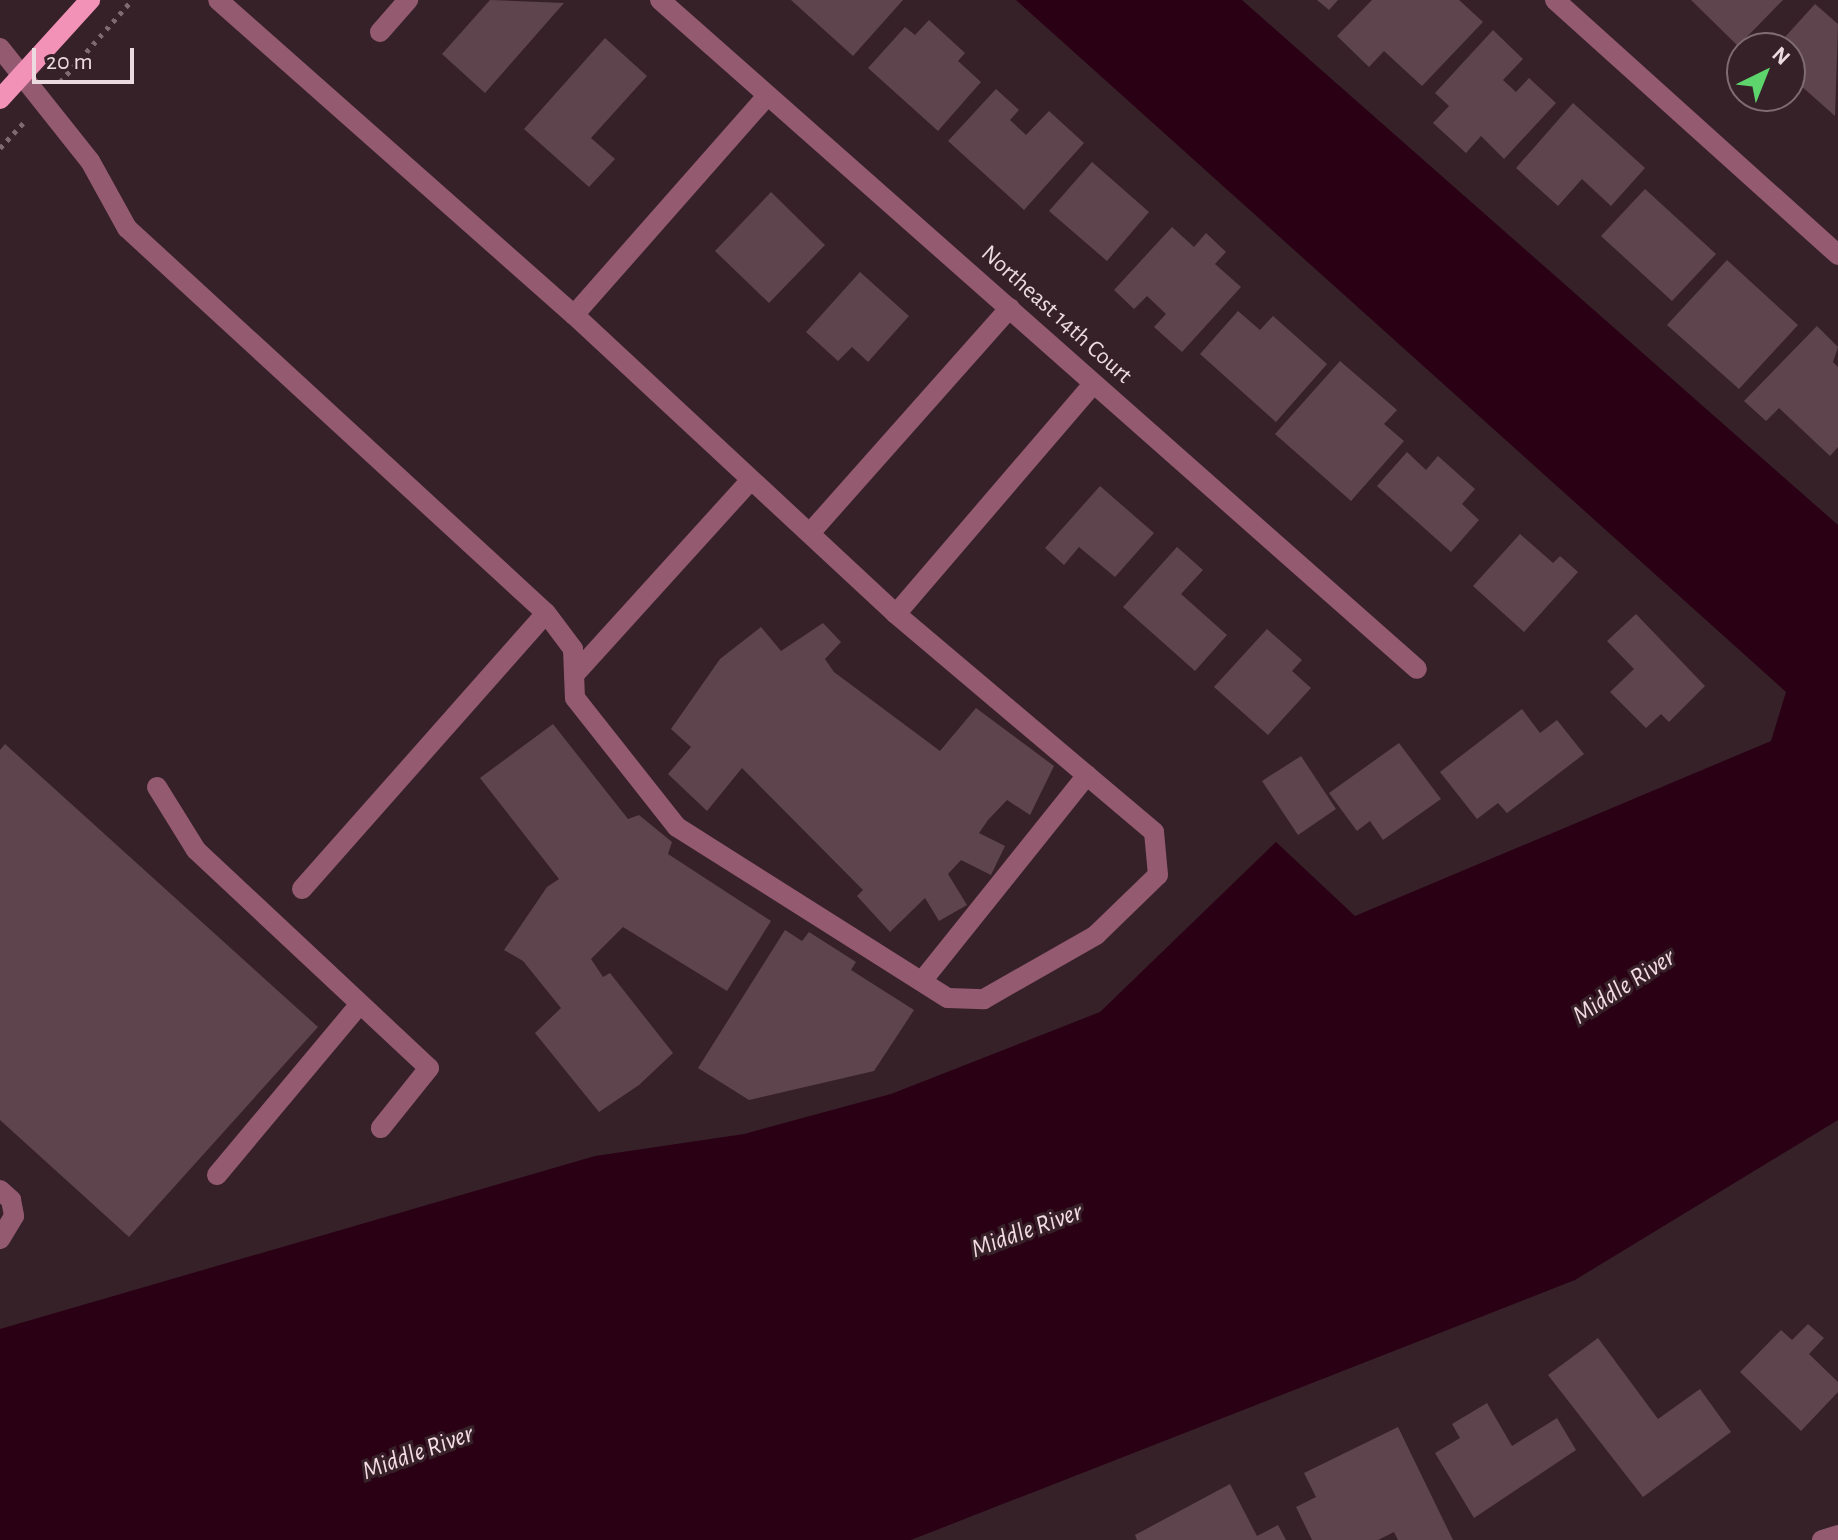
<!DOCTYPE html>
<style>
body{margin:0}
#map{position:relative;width:1838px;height:1540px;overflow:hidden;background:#372129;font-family:"Alegreya Sans",sans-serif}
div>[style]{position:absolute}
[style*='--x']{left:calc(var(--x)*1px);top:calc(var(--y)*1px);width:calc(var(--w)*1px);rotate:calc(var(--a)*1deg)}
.water>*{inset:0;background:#2a0114}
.building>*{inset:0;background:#5e444d}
.path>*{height:5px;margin-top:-2.5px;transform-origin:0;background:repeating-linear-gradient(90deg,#7e6a71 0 4px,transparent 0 10px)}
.minor>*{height:20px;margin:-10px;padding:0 10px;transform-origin:10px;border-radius:10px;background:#945a70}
.major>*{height:20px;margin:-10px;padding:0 10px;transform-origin:10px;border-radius:10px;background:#f292b7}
span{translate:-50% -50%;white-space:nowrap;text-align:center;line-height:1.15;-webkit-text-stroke:6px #372129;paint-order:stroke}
.street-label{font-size:24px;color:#ebdbe0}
.water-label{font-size:26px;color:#f5dbe3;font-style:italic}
.north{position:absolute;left:1726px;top:32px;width:80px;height:80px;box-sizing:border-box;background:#372129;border:2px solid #7f6b72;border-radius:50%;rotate:43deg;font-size:22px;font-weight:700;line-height:32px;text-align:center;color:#ebdbe0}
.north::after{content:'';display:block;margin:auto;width:28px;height:36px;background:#5dd56c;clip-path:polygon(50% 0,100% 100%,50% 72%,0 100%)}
.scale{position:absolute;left:32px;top:48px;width:102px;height:36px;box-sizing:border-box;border:4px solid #ebdbe0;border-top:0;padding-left:10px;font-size:24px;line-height:28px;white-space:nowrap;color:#ebdbe0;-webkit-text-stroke:6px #372129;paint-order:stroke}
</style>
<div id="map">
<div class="water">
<i style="clip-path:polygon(1016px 0,1242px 0,1838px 525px,1838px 1120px,1575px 1280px,911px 1540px,0 1540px,0 1329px,595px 1156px,744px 1134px,891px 1094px,1100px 1012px,1276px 842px,1355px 916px,1771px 741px,1786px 692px)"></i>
</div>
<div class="building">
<i style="clip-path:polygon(490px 0,564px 3px,485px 93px,442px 54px)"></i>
<i style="clip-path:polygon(791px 0,903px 0,853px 56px)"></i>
<i style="clip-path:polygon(1317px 0,1338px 0,1329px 10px)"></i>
<i style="clip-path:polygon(1372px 0,1459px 0,1483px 22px,1422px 86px,1384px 51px,1369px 67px,1337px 36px)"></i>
<i style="clip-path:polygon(1691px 0,1783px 0,1738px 46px)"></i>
<i style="clip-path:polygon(1815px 4px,1838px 24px,1835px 116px,1800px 85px,1790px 95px,1790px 48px,1775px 48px)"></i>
<i style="clip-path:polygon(929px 20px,965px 53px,958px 61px,981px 82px,938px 131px,868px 68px,905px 27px,915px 35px)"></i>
<i style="clip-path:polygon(1493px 30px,1523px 59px,1503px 80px,1516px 92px,1529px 78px,1556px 103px,1504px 159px,1481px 136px,1466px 153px,1433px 123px,1449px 106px,1435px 93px)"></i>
<i style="clip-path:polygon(605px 38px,647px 76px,591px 138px,615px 159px,589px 187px,524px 129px)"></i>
<i style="clip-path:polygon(996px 89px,1019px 110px,1010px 120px,1026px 135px,1049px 111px,1084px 143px,1024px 210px,948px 141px)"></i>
<i style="clip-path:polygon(1573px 103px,1645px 168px,1611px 206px,1582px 179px,1558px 206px,1516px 168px)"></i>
<i style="clip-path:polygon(1092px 162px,1149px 212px,1107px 261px,1049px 211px)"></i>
<i style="clip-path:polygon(1645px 189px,1716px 254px,1672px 301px,1601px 236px)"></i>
<i style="clip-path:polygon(771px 192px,825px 245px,769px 303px,715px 251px)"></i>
<i style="clip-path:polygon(1172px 227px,1194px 247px,1206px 233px,1226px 252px,1215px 264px,1241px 287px,1182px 352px,1154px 327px,1166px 314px,1147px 296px,1134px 309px,1114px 290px)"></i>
<i style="clip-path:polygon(1727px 260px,1798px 325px,1739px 389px,1667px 325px)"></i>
<i style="clip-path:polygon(860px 272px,909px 316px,868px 362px,852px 347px,838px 361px,806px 332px)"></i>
<i style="clip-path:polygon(1238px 311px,1260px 330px,1273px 316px,1327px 364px,1276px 422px,1200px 354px)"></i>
<i style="clip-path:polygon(1817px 326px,1838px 347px,1833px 362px,1838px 367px,1838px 447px,1830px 456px,1779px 408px,1766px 421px,1744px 401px)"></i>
<i style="clip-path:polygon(1340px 361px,1397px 410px,1384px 424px,1404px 441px,1351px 501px,1275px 434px)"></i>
<i style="clip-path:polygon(1407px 452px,1426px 470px,1438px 456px,1475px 489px,1462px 504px,1479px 520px,1451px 552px,1377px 486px)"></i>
<i style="clip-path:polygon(1100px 486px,1154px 533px,1115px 577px,1079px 547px,1064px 565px,1045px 548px)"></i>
<i style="clip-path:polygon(1520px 534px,1553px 563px,1560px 556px,1578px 572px,1524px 632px,1473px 586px)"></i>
<i style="clip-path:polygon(1177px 547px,1203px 570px,1181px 594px,1227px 635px,1195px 671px,1123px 607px)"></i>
<i style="clip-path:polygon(1636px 614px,1705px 686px,1669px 722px,1661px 714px,1646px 728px,1610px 692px,1634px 669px,1607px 641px)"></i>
<i style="clip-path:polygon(823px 623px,841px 642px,825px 659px,834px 672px,940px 751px,976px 708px,1054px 766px,1030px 815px,1007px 800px,988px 820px,979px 833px,1005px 846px,991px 875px,961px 860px,948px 874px,967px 905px,939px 921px,925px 898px,890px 932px,857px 896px,863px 890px,742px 768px,707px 811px,668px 774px,691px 747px,671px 729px,720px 659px,761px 627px,781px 651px)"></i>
<i style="clip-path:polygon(1267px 629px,1302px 660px,1292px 671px,1311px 688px,1268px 735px,1214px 687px)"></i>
<i style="clip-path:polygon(1522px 709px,1540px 733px,1557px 720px,1584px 754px,1507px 813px,1498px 803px,1477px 819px,1440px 772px)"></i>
<i style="clip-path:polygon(553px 724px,628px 819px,639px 815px,672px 842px,668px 854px,771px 921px,727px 991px,623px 927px,591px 959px,603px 977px,610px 973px,673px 1053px,639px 1085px,599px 1112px,535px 1033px,561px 1008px,523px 961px,504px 950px,547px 887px,559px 879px,480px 778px)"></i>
<i style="clip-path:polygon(1399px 743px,1441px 799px,1383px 840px,1370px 821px,1357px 831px,1329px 793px)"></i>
<i style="clip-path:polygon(5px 744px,318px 1027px,129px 1237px,0 1120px,0 750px)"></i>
<i style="clip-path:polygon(1301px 756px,1336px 809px,1298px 835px,1262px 781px)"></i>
<i style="clip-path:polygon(785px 930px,802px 941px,809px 932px,856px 962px,851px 970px,914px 1010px,874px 1071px,749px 1100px,698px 1068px)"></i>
<i style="clip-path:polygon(1808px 1324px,1824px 1338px,1809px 1354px,1838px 1382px,1838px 1392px,1801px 1431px,1740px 1372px,1781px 1330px,1792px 1340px)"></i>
<i style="clip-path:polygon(1598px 1338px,1658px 1419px,1700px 1389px,1731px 1432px,1643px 1497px,1548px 1375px)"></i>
<i style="clip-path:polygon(1487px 1403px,1512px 1446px,1557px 1418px,1576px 1450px,1474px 1518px,1435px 1453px,1460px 1438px,1452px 1424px)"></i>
<i style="clip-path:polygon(1398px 1427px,1453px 1540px,1398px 1540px,1394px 1532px,1378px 1540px,1312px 1540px,1296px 1507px,1316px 1497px,1304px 1473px)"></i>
<i style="clip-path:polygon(1230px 1484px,1257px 1536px,1278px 1525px,1286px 1540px,1137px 1540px,1135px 1535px)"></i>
</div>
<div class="path">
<i style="--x:60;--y:82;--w:109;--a:-48.7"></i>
<i style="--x:0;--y:148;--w:35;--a:-47"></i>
</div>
<div class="minor">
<i style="--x:660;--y:0;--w:1010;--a:41.47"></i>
<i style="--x:1555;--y:0;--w:381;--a:42"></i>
<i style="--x:380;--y:32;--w:43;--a:-48.8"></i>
<i style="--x:0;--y:48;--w:144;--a:51.5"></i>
<i style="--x:90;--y:161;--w:77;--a:61.1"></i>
<i style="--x:127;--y:228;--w:569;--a:42.58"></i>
<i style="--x:546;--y:613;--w:45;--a:53.1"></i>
<i style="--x:573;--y:649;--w:49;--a:87.7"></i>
<i style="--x:575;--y:698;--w:164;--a:51.7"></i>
<i style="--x:677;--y:827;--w:320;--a:32.3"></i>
<i style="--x:948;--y:998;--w:36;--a:2"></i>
<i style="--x:984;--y:999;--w:129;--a:-29.7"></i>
<i style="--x:1096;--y:935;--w:86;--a:-44.1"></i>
<i style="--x:1158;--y:875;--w:43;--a:-95.3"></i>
<i style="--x:1154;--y:832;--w:338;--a:-139.8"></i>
<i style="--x:896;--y:614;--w:439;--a:-137.1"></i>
<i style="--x:574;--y:315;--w:475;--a:-138.5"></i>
<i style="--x:574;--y:315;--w:290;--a:-48.6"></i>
<i style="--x:810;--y:533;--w:301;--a:-48.4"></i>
<i style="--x:896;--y:614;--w:303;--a:-49.4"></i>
<i style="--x:574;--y:675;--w:263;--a:-47.8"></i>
<i style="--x:157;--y:787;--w:74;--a:58.2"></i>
<i style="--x:196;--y:850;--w:319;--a:43.1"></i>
<i style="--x:429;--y:1068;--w:77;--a:128.7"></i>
<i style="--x:302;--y:889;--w:368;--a:-48.5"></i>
<i style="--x:922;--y:981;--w:264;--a:-51.3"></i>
<i style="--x:217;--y:1175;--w:223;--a:-50.1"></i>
<i style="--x:0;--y:1190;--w:15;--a:42"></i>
<i style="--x:11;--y:1200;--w:16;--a:79"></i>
<i style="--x:14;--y:1216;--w:27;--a:121"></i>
<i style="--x:1822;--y:1540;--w:17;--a:-17"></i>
</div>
<div class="major">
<i style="--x:0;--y:99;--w:134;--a:-47.7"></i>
</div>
<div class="street-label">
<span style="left:1056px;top:315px;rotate:42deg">Northeast 14th Court</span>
</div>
<div class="water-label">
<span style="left:1624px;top:987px;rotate:-33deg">Middle River</span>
<span style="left:1027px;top:1231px;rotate:-20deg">Middle River</span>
<span style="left:418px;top:1453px;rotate:-20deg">Middle River</span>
</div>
<div class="north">N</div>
<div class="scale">20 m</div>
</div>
